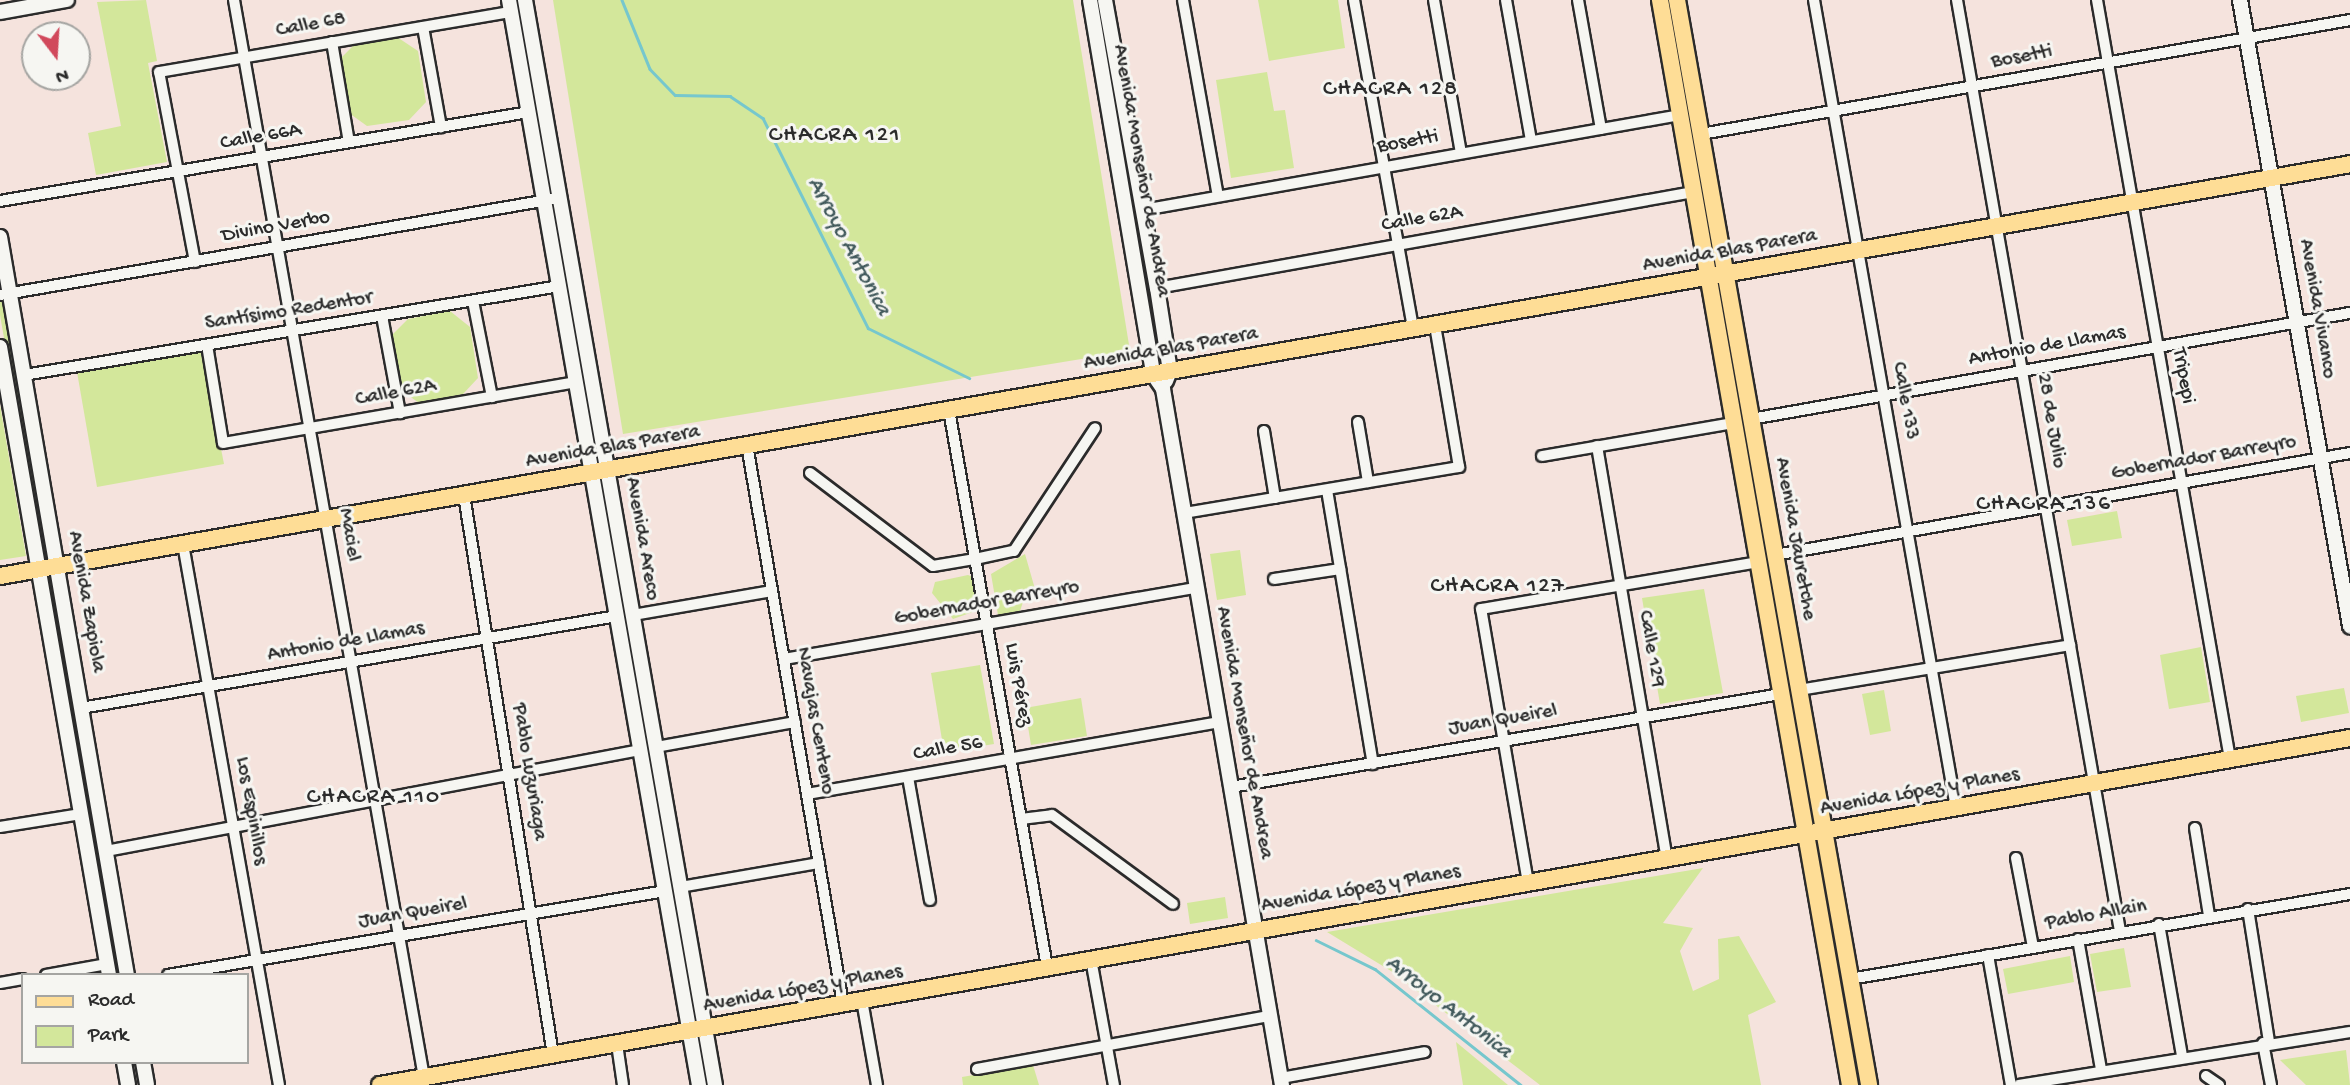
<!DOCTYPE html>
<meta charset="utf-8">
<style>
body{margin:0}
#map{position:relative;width:2350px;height:1085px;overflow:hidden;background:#f5e3dd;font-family:"Gochi Hand",sans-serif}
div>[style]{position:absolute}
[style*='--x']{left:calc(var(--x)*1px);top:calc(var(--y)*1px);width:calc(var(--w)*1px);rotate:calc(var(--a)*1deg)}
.green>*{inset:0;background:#d3e79b}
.stream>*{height:2.5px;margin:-1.25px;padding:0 1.25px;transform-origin:1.25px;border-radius:1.25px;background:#76c7cd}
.roads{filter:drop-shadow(2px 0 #2b2b2b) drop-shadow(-2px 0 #2b2b2b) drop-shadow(0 2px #2b2b2b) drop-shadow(0 -2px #2b2b2b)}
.street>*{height:10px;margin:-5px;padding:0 5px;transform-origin:5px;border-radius:5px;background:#f6f6f2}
.secondary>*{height:14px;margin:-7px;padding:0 7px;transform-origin:7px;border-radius:7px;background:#f6f6f2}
.primary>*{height:16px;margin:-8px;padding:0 8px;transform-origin:8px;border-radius:8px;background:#fedd96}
span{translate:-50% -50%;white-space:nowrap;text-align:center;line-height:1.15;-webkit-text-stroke:6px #f6f6f2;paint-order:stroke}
.street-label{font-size:21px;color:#2b2b2b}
.neighbourhood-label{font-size:23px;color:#2b2b2b;letter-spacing:2px}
.water-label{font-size:23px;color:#425a5c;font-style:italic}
.legend{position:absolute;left:21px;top:973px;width:228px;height:91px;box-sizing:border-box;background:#f6f6f2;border:2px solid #a5a5a2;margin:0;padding:9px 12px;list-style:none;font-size:21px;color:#2b2b2b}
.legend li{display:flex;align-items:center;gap:14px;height:35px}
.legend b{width:35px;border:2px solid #a5a5a2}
.north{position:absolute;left:21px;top:21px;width:70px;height:70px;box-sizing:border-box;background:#f6f6f2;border:2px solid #a5a5a2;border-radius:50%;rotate:163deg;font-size:19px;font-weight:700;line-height:28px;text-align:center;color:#2b2b2b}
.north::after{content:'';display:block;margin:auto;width:24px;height:32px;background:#d1495b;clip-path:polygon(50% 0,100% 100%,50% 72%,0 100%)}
</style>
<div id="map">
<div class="green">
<i style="clip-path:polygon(146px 0,157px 61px,148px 63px,167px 162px,96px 175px,88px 133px,121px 126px,97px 2px)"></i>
<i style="clip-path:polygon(553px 0,1073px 0,1130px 351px,623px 434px)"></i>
<i style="clip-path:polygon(1093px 0,1098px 0,1160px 353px,1155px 354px)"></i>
<i style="clip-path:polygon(1258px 0,1338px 0,1345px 48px,1269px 61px)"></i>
<i style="clip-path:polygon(397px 37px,418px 51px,426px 102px,409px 120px,367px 126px,349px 113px,340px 59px,356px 43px)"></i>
<i style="clip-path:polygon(1267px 72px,1274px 111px,1285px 110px,1294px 168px,1231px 178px,1216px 80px)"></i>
<i style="clip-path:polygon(0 263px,123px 975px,115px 975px,0 315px)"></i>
<i style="clip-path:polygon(450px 311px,470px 327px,478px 378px,463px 394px,419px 403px,401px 390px,392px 335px,408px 319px)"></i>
<i style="clip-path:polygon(202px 352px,224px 464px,97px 487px,77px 372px)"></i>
<i style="clip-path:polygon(0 405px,26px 556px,0 560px)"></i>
<i style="clip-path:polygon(2117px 511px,2122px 538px,2072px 546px,2067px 520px)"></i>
<i style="clip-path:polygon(1240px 550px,1246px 595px,1217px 600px,1210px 554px)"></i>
<i style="clip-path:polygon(1025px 554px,1037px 596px,1024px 599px,1020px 611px,998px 615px,991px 574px)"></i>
<i style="clip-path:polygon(968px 575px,973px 577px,981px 609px,953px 619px,932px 593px,935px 582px)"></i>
<i style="clip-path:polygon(1704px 589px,1723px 693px,1660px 704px,1642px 598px)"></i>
<i style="clip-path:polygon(2201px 647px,2210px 702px,2169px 709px,2160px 655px)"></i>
<i style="clip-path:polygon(980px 665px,994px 744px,944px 752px,931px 673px)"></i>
<i style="clip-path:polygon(2344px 688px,2349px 713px,2301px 722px,2296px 696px)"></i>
<i style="clip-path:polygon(1884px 690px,1891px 731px,1870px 735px,1862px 694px)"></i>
<i style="clip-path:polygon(1081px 698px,1087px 736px,1031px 745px,1025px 708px)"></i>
<i style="clip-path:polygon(1703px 868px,1663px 923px,1693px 928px,1680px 951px,1693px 991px,1719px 979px,1718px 939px,1739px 936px,1776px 1002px,1748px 1015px,1761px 1085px,1540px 1085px,1391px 971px,1327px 932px)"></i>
<i style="clip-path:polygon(1225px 897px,1228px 918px,1190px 924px,1187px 903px)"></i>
<i style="clip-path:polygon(2124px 948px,2131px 987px,2097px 992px,2090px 954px)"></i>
<i style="clip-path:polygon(2070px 956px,2074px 982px,2008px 994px,2003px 969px)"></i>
<i style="clip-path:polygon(1456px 1042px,1508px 1085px,1463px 1085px)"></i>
<i style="clip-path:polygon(2346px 1050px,2350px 1085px,2306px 1085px,2280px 1060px)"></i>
<i style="clip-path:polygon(1033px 1065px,1039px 1085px,963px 1085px,962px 1077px)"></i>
</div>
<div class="stream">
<i style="--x:622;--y:0;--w:74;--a:67.9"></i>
<i style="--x:650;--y:69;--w:36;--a:46"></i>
<i style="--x:675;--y:95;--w:55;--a:1"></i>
<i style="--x:730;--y:96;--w:40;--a:34"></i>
<i style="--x:763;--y:118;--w:235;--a:63.4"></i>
<i style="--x:868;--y:328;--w:113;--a:26.3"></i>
<i style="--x:1316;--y:940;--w:66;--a:26.2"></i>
<i style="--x:1375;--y:969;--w:186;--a:38.5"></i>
</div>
<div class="roads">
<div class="street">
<i style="--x:234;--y:0;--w:1094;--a:80"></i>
<i style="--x:1183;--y:0;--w:199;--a:79.9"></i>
<i style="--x:1354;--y:0;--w:333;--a:79.8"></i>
<i style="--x:1434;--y:0;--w:155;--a:80"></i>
<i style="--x:1506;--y:0;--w:143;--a:79.9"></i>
<i style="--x:1578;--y:0;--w:131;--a:79.9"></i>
<i style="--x:1814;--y:0;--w:820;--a:80.03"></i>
<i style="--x:1957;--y:0;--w:945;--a:80.07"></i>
<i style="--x:2097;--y:0;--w:771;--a:80.06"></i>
<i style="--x:423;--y:27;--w:102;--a:79.8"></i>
<i style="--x:332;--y:42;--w:101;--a:80.4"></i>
<i style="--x:1701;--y:134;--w:659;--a:-9.96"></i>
<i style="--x:0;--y:201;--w:536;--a:-9.55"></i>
<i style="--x:1143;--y:210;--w:545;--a:-10.03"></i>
<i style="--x:195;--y:262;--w:193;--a:-100.7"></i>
<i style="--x:159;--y:72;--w:357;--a:-9.7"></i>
<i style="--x:1157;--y:288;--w:545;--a:-10.15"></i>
<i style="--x:0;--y:295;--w:567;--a:-9.84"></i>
<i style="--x:473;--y:301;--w:98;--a:78.8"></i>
<i style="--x:382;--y:316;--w:99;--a:79.5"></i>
<i style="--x:207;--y:345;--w:99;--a:80.7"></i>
<i style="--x:223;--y:443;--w:358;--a:-9.8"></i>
<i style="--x:24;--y:375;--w:542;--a:-9.44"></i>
<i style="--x:949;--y:410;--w:566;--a:80.02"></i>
<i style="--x:1751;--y:419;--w:608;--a:-10.04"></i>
<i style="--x:1358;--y:422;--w:61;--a:80.5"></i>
<i style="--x:1264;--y:431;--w:68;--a:80.7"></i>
<i style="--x:747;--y:445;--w:567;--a:80.26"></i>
<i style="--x:1597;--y:446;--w:418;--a:80.4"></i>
<i style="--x:1542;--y:456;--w:195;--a:-9.8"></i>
<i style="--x:810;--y:473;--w:154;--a:37.1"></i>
<i style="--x:933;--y:566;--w:43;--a:-9.5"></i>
<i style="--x:975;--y:559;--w:40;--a:-12"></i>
<i style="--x:1014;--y:551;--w:147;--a:-56.6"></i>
<i style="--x:1327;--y:490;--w:278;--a:80.5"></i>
<i style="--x:464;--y:495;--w:567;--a:80.97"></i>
<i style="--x:1184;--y:513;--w:279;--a:-9.5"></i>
<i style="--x:1459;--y:467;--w:144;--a:-99.6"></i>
<i style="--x:183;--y:544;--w:549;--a:79.94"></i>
<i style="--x:1775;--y:555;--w:584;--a:-10.06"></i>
<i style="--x:1274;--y:579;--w:67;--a:-8.6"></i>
<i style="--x:633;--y:615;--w:141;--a:-9.8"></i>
<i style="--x:784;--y:659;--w:419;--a:-9.8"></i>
<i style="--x:1799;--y:690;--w:275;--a:-9.4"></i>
<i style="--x:81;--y:708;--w:544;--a:-9.74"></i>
<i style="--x:656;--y:747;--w:141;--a:-10.2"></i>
<i style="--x:908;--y:777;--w:125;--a:79.9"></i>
<i style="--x:1231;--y:787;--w:558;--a:-9.6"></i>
<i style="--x:807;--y:794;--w:419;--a:-9.9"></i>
<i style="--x:1021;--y:819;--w:31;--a:-7"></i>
<i style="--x:1052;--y:815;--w:150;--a:36.3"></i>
<i style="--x:0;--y:827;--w:82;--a:-9.1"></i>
<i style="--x:2195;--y:828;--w:88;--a:80.9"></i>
<i style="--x:106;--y:851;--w:543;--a:-10.71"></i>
<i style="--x:2016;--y:858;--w:91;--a:79.2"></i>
<i style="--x:1528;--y:883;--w:278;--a:-99.7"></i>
<i style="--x:1481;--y:609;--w:281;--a:-9.6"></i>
<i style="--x:680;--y:887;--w:141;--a:-9.8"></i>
<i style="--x:2248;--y:909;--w:135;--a:81"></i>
<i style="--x:2159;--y:924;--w:134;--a:80.1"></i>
<i style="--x:2078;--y:939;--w:133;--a:80"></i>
<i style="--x:1988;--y:955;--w:132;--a:80"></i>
<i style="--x:1091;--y:959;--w:128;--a:79.7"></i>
<i style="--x:46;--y:975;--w:62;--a:-10.2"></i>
<i style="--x:168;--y:975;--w:504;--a:-9.59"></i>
<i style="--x:1850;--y:979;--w:507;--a:-9.65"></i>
<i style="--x:0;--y:983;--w:23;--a:-10"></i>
<i style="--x:862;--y:1000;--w:86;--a:80"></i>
<i style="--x:2263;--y:1043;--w:43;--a:79.2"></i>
<i style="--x:617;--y:1044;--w:41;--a:81.7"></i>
<i style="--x:977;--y:1069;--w:298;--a:-10.3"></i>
<i style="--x:2206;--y:1076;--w:16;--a:35"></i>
<i style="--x:1281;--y:1078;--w:146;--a:-10.2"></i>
<i style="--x:2019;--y:1085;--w:335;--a:-9.1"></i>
</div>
<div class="secondary">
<i style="--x:509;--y:0;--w:1102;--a:80.07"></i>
<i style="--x:525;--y:0;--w:1102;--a:80.07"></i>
<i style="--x:1090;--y:0;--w:379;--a:80.4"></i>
<i style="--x:1153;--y:374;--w:18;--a:56"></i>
<i style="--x:1163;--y:389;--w:706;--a:80.3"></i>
<i style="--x:1105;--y:0;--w:293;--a:79.8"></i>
<i style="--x:1157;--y:288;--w:84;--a:81.1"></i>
<i style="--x:1170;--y:371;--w:11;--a:112"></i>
<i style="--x:2240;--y:0;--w:636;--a:80.03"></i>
<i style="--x:0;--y:12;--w:68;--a:-10.2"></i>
<i style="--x:0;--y:237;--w:749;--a:80.24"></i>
<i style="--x:0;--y:347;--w:637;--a:80.15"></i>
<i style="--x:124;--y:1062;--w:23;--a:80"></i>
<i style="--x:143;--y:1062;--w:23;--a:80"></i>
</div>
<div class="primary">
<i style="--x:1660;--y:0;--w:1102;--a:80.07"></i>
<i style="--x:1677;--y:0;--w:1102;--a:79.96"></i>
<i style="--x:0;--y:576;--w:2386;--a:-9.94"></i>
<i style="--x:380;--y:1085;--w:2000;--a:-9.99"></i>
</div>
</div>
<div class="street-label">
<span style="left:311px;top:26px;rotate:-10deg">Calle 68</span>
<span style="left:2022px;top:58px;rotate:-10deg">Bosetti</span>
<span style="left:261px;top:138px;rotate:-10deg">Calle 66A</span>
<span style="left:1408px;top:143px;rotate:-10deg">Bosetti</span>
<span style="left:1140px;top:171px;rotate:80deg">Avenida Monseñor de Andrea</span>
<span style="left:1422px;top:220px;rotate:-10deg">Calle 62A</span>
<span style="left:276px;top:228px;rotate:-10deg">Divino Verbo</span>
<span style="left:1730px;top:252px;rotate:-10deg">Avenida Blas Parera</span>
<span style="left:2316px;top:309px;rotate:80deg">Avenida Vivanco</span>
<span style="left:289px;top:312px;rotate:-9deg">Santísimo Redentor</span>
<span style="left:2047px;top:347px;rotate:-10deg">Antonio de Llamas</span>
<span style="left:1171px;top:350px;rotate:-10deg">Avenida Blas Parera</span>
<span style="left:2182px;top:376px;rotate:80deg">Tripepi</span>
<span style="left:396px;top:394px;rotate:-10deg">Calle 62A</span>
<span style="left:1904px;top:401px;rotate:80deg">Calle 133</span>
<span style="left:2050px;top:421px;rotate:80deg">28 de Julio</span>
<span style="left:613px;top:448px;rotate:-10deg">Avenida Blas Parera</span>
<span style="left:2204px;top:459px;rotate:-10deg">Gobernador Barreyro</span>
<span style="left:348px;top:535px;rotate:80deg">Maciel</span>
<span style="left:641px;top:539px;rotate:80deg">Avenida Areco</span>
<span style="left:1794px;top:539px;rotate:80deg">Avenida Jauretche</span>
<span style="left:85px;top:602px;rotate:80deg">Avenida Zapiola</span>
<span style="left:987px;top:604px;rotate:-10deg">Gobernador Barreyro</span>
<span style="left:346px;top:643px;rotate:-10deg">Antonio de Llamas</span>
<span style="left:1650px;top:649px;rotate:80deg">Calle 129</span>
<span style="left:1017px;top:685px;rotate:80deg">Luis Pérez</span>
<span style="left:814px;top:721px;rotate:80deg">Navajas Centeno</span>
<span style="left:1503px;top:721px;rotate:-10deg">Juan Queirel</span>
<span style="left:1243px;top:733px;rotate:80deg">Avenida Monseñor de Andrea</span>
<span style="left:948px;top:750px;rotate:-10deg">Calle 56</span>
<span style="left:528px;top:772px;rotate:81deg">Pablo Luzuriaga</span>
<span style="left:1920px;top:793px;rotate:-10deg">Avenida López y Planes</span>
<span style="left:250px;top:811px;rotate:80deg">Los Espinillos</span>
<span style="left:1361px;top:890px;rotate:-10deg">Avenida López y Planes</span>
<span style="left:413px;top:914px;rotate:-10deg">Juan Queirel</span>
<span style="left:2096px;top:916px;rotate:-10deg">Pablo Allain</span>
<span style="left:803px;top:990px;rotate:-10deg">Avenida López y Planes</span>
</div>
<div class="neighbourhood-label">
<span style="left:1391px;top:90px">CHACRA 128</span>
<span style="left:835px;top:136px">CHACRA 121</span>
<span style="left:2044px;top:505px">CHACRA 136</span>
<span style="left:1498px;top:587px">CHACRA 127</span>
<span style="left:374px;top:798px">CHACRA 110</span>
</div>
<div class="water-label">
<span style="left:848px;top:247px;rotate:62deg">Arroyo Antonica</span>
<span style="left:1448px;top:1008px;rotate:38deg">Arroyo Antonica</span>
</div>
<ul class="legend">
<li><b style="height:9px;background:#fedd96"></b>Road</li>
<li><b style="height:19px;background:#d3e79b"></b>Park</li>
</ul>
<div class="north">N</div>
</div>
